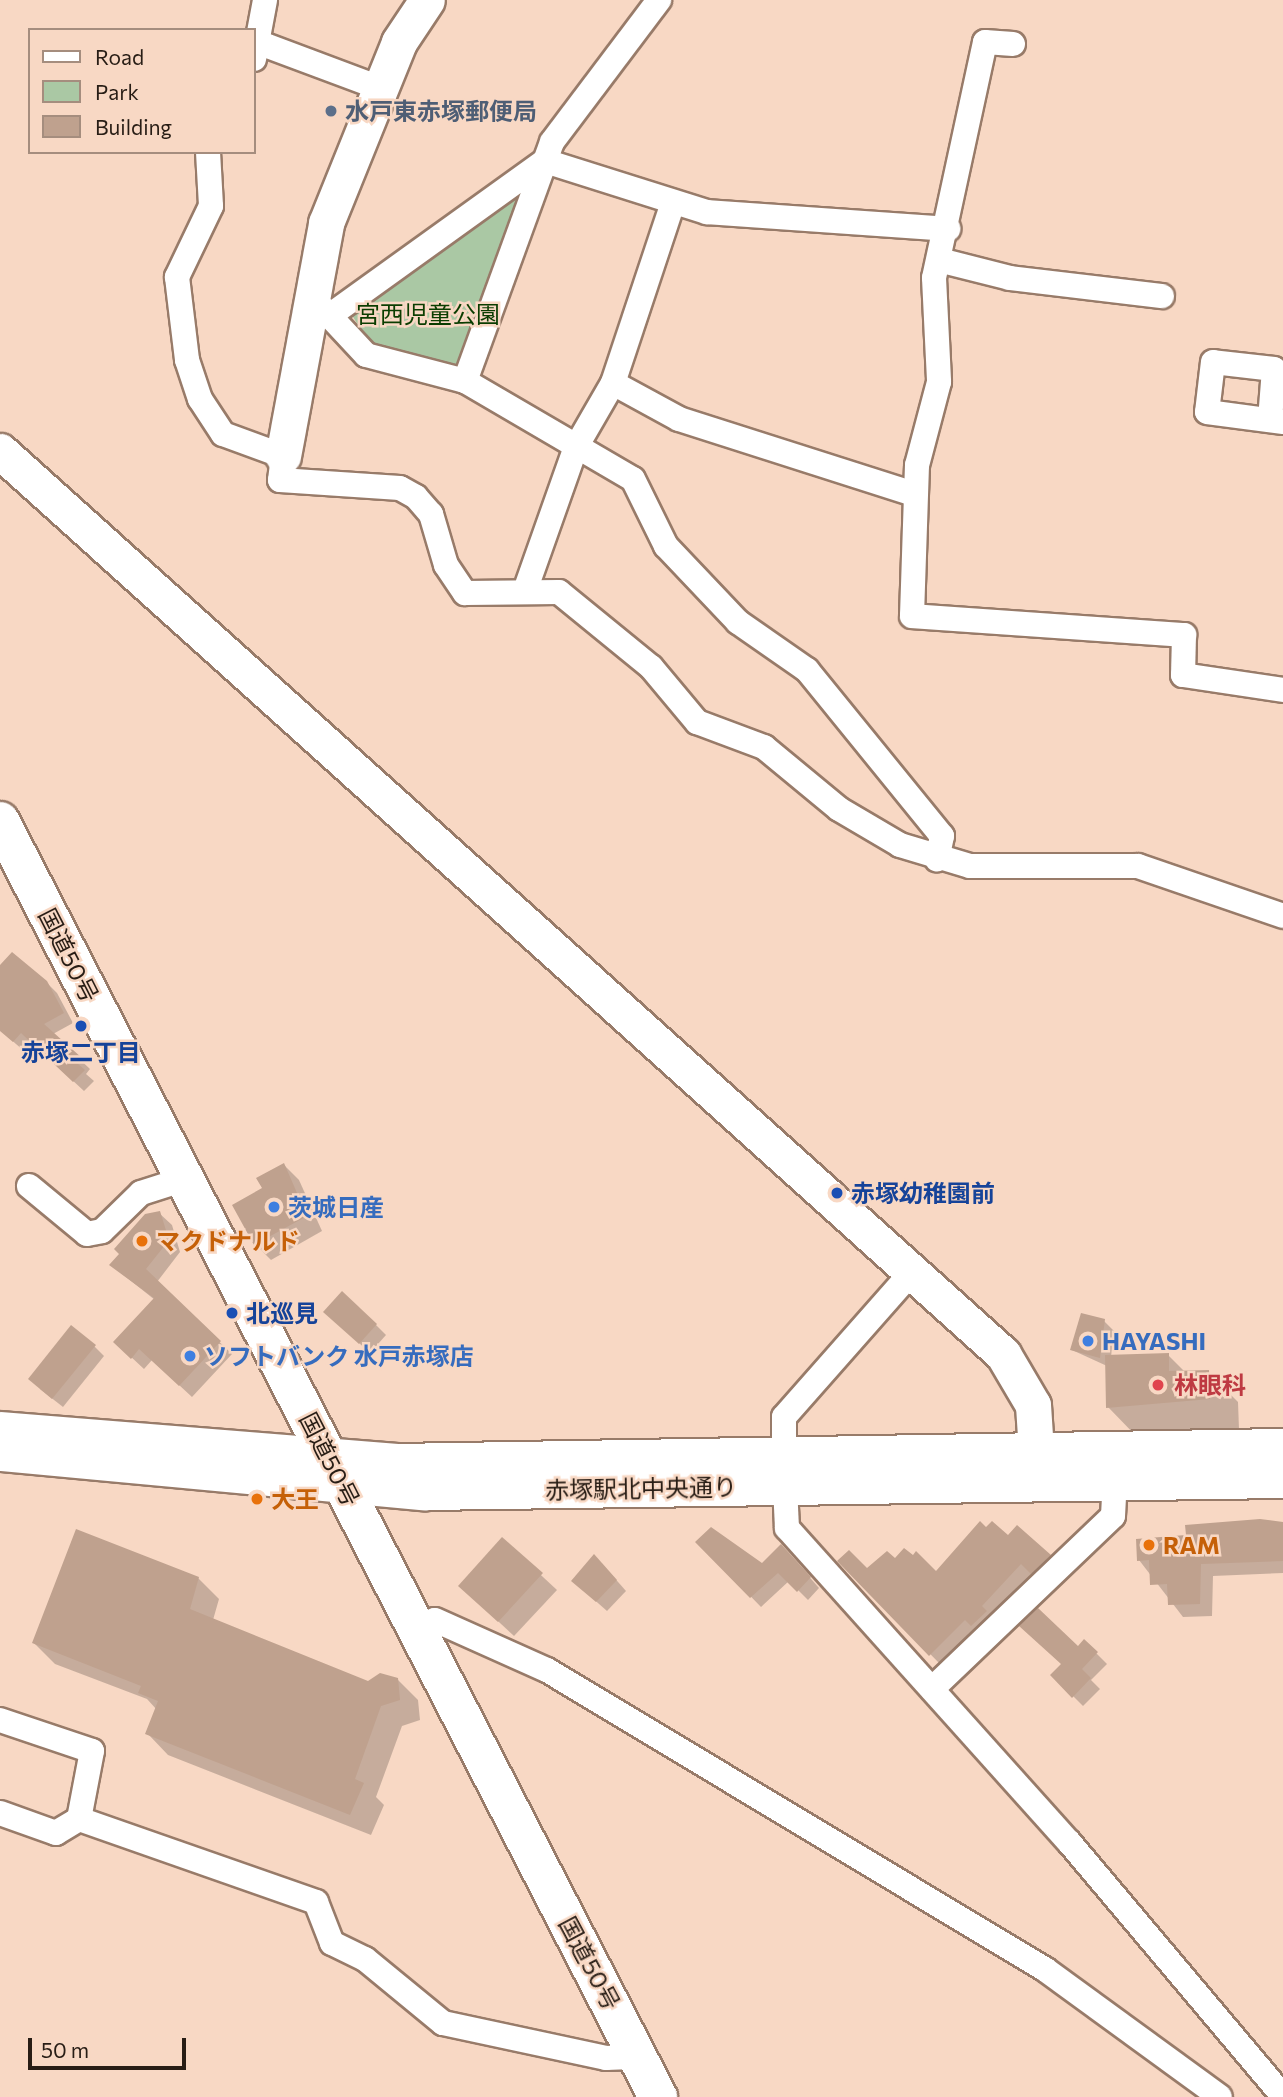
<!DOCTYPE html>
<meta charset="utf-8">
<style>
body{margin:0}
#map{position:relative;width:1283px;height:2097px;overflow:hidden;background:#f8d8c4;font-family:Commissioner,"Noto Sans JP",sans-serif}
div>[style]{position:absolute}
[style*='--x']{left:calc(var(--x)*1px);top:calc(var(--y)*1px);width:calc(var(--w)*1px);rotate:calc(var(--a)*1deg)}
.green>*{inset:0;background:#aac8a4}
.shadow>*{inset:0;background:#0003}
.building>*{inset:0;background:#bfa18e}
.roads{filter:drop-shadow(2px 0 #987b69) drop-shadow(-2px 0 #987b69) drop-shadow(0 2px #987b69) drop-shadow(0 -2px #987b69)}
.street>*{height:24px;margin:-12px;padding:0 12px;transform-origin:12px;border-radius:12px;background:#fff}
.secondary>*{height:35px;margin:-17.5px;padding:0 17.5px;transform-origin:17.5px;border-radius:17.5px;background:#fff}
.highway>*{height:38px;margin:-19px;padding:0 19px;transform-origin:19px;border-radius:19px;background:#fff}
.dots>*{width:19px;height:19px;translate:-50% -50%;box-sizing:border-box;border:4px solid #f8d8c4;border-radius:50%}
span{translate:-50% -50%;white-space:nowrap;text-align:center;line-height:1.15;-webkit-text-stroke:5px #f8d8c4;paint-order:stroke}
.service-label{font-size:24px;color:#4e5e75;font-weight:700}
.left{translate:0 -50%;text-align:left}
.park-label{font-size:24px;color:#0a3d00}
.street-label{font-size:24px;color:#281d15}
.transit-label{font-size:24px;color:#164399;font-weight:700}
.shop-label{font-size:24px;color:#366cbe;font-weight:700}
.food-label{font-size:24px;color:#c56008;font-weight:700}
.health-label{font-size:24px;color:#be3a42;font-weight:700}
.legend{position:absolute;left:28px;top:28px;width:228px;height:126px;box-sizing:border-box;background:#f8d8c4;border:2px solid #a58d7e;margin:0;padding:9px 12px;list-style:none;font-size:21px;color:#281d15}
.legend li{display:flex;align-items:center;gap:14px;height:35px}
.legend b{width:35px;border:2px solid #a58d7e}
.scale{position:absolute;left:28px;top:2038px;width:158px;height:32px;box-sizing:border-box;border:4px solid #281d15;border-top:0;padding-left:9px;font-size:21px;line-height:24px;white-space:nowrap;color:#281d15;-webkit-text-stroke:5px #f8d8c4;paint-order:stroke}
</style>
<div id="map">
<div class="green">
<i style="clip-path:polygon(507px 195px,522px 203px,457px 372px,371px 346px,350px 312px)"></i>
</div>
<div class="shadow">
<i style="clip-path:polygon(0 971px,46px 982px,57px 993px,73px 1023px,53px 1034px,90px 1069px,86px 1074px,94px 1081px,84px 1091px,31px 1042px,24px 1051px,0 1030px)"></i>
<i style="clip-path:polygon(284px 1165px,299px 1180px,322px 1231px,271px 1260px,255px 1244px)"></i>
<i style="clip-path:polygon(159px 1213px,172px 1225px,180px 1252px,157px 1282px,232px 1354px,192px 1397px,152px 1360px,144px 1369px,115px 1342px,155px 1300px,111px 1265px)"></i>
<i style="clip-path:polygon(1104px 1321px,1114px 1331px,1111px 1357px,1168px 1355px,1185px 1372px,1208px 1372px,1238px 1402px,1239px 1429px,1138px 1438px,1108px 1407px,1107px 1366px,1072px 1350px)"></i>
<i style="clip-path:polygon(336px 1322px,376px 1325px,386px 1335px,370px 1353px)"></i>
<i style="clip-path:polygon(94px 1346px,104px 1356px,63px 1407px,40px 1389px)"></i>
<i style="clip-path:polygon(1226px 1522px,1283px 1522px,1283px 1573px,1213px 1576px,1212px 1616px,1183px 1617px,1139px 1560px)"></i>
<i style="clip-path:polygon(986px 1530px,1059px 1566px,1042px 1582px,1032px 1573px,982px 1635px,976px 1629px,940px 1664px,839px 1561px,867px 1571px,895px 1560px,936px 1573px)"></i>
<i style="clip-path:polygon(502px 1539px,557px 1590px,514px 1636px,460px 1586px)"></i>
<i style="clip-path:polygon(698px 1542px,762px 1565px,791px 1556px,819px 1588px,808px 1600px,789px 1581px,761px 1607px)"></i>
<i style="clip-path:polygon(604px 1566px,626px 1591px,607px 1611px,573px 1581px)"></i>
<i style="clip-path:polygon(198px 1578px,219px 1599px,213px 1620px,368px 1683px,397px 1679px,418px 1700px,420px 1720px,402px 1726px,376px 1797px,384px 1805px,371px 1835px,168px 1755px,148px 1734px,157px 1710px,147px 1699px,55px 1664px,34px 1643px)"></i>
<i style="clip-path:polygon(1085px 1642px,1107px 1664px,1091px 1680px,1100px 1689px,1083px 1706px,1052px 1675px)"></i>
</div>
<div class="building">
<i style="clip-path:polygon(12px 952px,47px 981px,64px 1013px,44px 1024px,82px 1058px,77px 1063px,85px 1070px,73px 1082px,21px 1033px,13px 1042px,0 1031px,0 965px)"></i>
<i style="clip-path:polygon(284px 1163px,307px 1216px,254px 1245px,232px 1205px,262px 1188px,256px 1178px)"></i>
<i style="clip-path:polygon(160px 1211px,169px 1240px,146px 1269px,221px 1341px,179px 1386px,139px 1349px,131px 1359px,113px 1342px,154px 1298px,109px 1265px,119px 1254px,114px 1249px,145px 1214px)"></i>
<i style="clip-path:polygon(342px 1291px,377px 1324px,359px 1344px,323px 1312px)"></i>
<i style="clip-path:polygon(1081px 1313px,1105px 1319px,1100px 1358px,1070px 1350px)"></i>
<i style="clip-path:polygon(71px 1325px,96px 1345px,52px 1399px,28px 1379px)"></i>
<i style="clip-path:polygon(1169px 1353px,1169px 1371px,1209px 1370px,1210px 1399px,1106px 1408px,1105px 1355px)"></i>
<i style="clip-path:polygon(1260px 1519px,1283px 1522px,1283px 1561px,1201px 1564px,1200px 1604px,1168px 1605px,1167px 1584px,1150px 1585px,1149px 1560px,1137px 1561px,1136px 1539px,1186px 1535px,1185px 1525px)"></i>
<i style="clip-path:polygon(980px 1521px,986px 1527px,992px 1521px,1008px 1535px,1017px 1525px,1051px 1555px,1031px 1574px,1021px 1564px,982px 1606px,987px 1611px,971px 1626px,965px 1620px,929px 1656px,837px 1561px,849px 1550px,867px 1568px,887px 1551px,895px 1558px,904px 1548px,913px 1555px,916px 1551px,936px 1571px)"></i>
<i style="clip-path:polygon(711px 1527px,762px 1563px,781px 1544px,811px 1577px,797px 1592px,778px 1573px,750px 1598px,695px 1542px)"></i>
<i style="clip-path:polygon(76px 1529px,199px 1577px,190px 1609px,368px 1681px,380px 1673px,398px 1678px,400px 1700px,381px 1706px,355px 1779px,364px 1783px,350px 1815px,145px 1734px,158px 1701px,138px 1693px,141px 1686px,32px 1643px)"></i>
<i style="clip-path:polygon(502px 1537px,543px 1573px,498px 1622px,458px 1586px)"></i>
<i style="clip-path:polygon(594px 1554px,617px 1580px,596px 1602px,571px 1581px)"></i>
<i style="clip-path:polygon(1038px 1608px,1078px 1646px,1084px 1639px,1098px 1652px,1082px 1669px,1091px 1678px,1072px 1698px,1050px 1675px,1061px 1664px,1019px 1626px)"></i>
</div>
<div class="roads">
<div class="street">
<i style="--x:257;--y:42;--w:131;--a:20.5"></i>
<i style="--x:1013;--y:44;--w:28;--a:-176"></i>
<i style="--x:985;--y:42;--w:241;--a:102.2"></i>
<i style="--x:934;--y:278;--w:104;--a:87.2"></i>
<i style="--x:939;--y:382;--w:86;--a:104.8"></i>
<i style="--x:917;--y:465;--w:151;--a:91.9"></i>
<i style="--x:912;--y:616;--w:273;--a:4"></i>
<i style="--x:1184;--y:635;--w:40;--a:91.4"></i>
<i style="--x:1183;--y:675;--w:101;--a:8.5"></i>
<i style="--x:254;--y:59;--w:60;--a:-79.4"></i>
<i style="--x:208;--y:152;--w:54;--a:86.8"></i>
<i style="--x:211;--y:206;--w:79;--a:115.6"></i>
<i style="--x:177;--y:277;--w:84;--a:83.1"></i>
<i style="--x:187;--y:360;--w:41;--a:71.6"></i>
<i style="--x:200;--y:399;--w:42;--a:56.7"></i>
<i style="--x:223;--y:434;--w:64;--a:20.1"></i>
<i style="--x:283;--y:456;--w:24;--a:97"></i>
<i style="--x:280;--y:480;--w:120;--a:3.8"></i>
<i style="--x:400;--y:488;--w:18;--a:29"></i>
<i style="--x:416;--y:497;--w:23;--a:49"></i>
<i style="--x:431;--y:514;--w:53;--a:73.6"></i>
<i style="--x:446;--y:565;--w:34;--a:56"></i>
<i style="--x:465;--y:593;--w:94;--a:-0.6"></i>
<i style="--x:559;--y:592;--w:119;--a:39.2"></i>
<i style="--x:651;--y:667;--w:72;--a:50.1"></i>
<i style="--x:697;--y:722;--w:72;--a:20.5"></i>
<i style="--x:764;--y:747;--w:97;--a:39.6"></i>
<i style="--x:839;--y:809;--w:71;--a:30.5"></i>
<i style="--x:900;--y:845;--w:73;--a:16.7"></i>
<i style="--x:970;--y:866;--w:168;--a:0"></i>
<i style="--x:1138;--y:866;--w:153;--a:19"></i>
<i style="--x:939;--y:260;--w:73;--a:14.2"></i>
<i style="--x:1010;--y:278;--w:153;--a:6.8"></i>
<i style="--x:312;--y:297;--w:79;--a:47"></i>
<i style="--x:366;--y:355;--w:102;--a:14.7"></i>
<i style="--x:465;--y:381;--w:194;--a:30.3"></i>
<i style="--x:633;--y:479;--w:75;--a:63.8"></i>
<i style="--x:666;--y:546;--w:105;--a:46.5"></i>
<i style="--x:738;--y:622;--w:84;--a:34.8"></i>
<i style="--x:807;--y:670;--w:214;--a:50.9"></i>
<i style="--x:942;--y:836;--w:24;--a:102"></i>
<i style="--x:332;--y:314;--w:262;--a:-35.7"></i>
<i style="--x:545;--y:161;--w:170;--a:17.5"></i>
<i style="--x:707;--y:212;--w:242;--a:4"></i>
<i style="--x:465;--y:381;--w:254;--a:-70"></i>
<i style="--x:552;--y:142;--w:178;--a:-53"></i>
<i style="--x:613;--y:383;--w:75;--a:28.6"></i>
<i style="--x:679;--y:419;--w:247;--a:17.7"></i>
<i style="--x:1270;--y:420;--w:51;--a:-85.5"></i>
<i style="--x:1274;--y:369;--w:61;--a:-173.5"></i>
<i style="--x:1213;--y:362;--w:50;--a:96.8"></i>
<i style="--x:1207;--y:412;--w:77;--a:7.5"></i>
<i style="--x:526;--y:588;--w:150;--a:-70.5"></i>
<i style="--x:576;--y:447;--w:74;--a:-60"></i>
<i style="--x:613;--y:383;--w:190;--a:-71.6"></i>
<i style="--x:29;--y:1186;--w:75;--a:39.6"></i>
<i style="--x:87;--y:1234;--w:15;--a:-11"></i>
<i style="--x:102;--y:1231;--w:54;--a:-44.3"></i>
<i style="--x:141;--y:1193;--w:46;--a:-17.7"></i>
<i style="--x:784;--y:1452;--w:35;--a:-90"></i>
<i style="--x:784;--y:1417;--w:193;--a:-48.6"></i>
<i style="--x:785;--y:1486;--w:42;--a:87.3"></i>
<i style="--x:787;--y:1528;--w:422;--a:48.1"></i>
<i style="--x:1069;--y:1842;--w:332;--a:49.9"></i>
<i style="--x:416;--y:1630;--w:21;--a:-28"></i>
<i style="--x:435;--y:1620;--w:123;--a:24.1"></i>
<i style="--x:547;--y:1670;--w:582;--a:31.01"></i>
<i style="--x:1046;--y:1970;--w:215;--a:36.1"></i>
<i style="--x:932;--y:1689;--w:250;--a:-43.7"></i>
<i style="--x:1113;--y:1516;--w:34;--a:-87"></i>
<i style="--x:0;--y:1720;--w:97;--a:18.6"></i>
<i style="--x:92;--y:1751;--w:69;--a:100.8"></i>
<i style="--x:79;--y:1819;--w:27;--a:149"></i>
<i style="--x:56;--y:1833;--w:59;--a:-160.3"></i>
<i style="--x:79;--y:1819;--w:251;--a:19.3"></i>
<i style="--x:316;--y:1902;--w:44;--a:68.7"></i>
<i style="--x:332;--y:1943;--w:37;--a:26"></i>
<i style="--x:365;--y:1959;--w:101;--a:39.4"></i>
<i style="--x:443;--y:2023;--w:167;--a:12.1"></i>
<i style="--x:606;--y:2058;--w:33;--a:-2"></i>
</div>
<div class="secondary">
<i style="--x:0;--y:451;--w:1350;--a:42"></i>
<i style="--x:1003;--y:1354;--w:59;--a:59.5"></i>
<i style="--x:1033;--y:1405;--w:78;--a:86.3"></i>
<i style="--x:283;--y:456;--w:237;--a:-79.5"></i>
<i style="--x:326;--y:223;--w:195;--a:-68"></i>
<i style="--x:399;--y:42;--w:50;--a:-56.3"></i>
<i style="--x:0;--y:1429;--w:396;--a:4.6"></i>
<i style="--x:395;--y:1461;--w:888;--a:-0.97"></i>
<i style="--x:0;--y:1453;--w:426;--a:5.3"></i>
<i style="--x:424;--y:1492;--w:859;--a:-0.8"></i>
</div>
<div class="highway">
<i style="--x:0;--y:821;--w:1436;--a:62.72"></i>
</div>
</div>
<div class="dots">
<i style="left:331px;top:111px;background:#5c6f8a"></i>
<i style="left:81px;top:1026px;background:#1a4fb4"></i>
<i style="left:837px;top:1193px;background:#1a4fb4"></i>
<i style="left:274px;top:1207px;background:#3f7fe0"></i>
<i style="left:142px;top:1241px;background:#e8710a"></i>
<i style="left:232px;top:1313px;background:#1a4fb4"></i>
<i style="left:1088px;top:1341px;background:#3f7fe0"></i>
<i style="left:190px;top:1356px;background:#3f7fe0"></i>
<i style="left:1158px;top:1385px;background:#e0444e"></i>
<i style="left:257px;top:1499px;background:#e8710a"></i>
<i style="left:1149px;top:1545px;background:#e8710a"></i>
</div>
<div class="service-label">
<span class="left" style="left:345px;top:111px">水戸東赤塚郵便局</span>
</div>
<div class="park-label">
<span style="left:428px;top:314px">宮西児童公園</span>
</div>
<div class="street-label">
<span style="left:69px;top:955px;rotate:63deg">国道50号</span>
<span style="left:330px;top:1459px;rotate:63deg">国道50号</span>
<span style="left:641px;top:1488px;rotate:-1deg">赤塚駅北中央通り</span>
<span style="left:590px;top:1963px;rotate:62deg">国道50号</span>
</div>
<div class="transit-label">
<span style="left:81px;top:1052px">赤塚二丁目</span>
<span class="left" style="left:851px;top:1193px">赤塚幼稚園前</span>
<span class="left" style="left:246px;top:1313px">北巡見</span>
</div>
<div class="shop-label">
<span class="left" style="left:288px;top:1207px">茨城日産</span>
<span class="left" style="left:1102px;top:1341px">HAYASHI</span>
<span class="left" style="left:204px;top:1356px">ソフトバンク 水戸赤塚店</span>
</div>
<div class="food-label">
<span class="left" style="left:156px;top:1241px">マクドナルド</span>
<span class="left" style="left:271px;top:1499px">大王</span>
<span class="left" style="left:1163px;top:1545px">RAM</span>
</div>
<div class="health-label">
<span class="left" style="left:1174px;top:1385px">林眼科</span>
</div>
<ul class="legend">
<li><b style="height:9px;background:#fff"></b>Road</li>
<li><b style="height:19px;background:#aac8a4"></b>Park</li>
<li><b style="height:19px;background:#bfa18e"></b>Building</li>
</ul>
<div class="scale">50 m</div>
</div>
